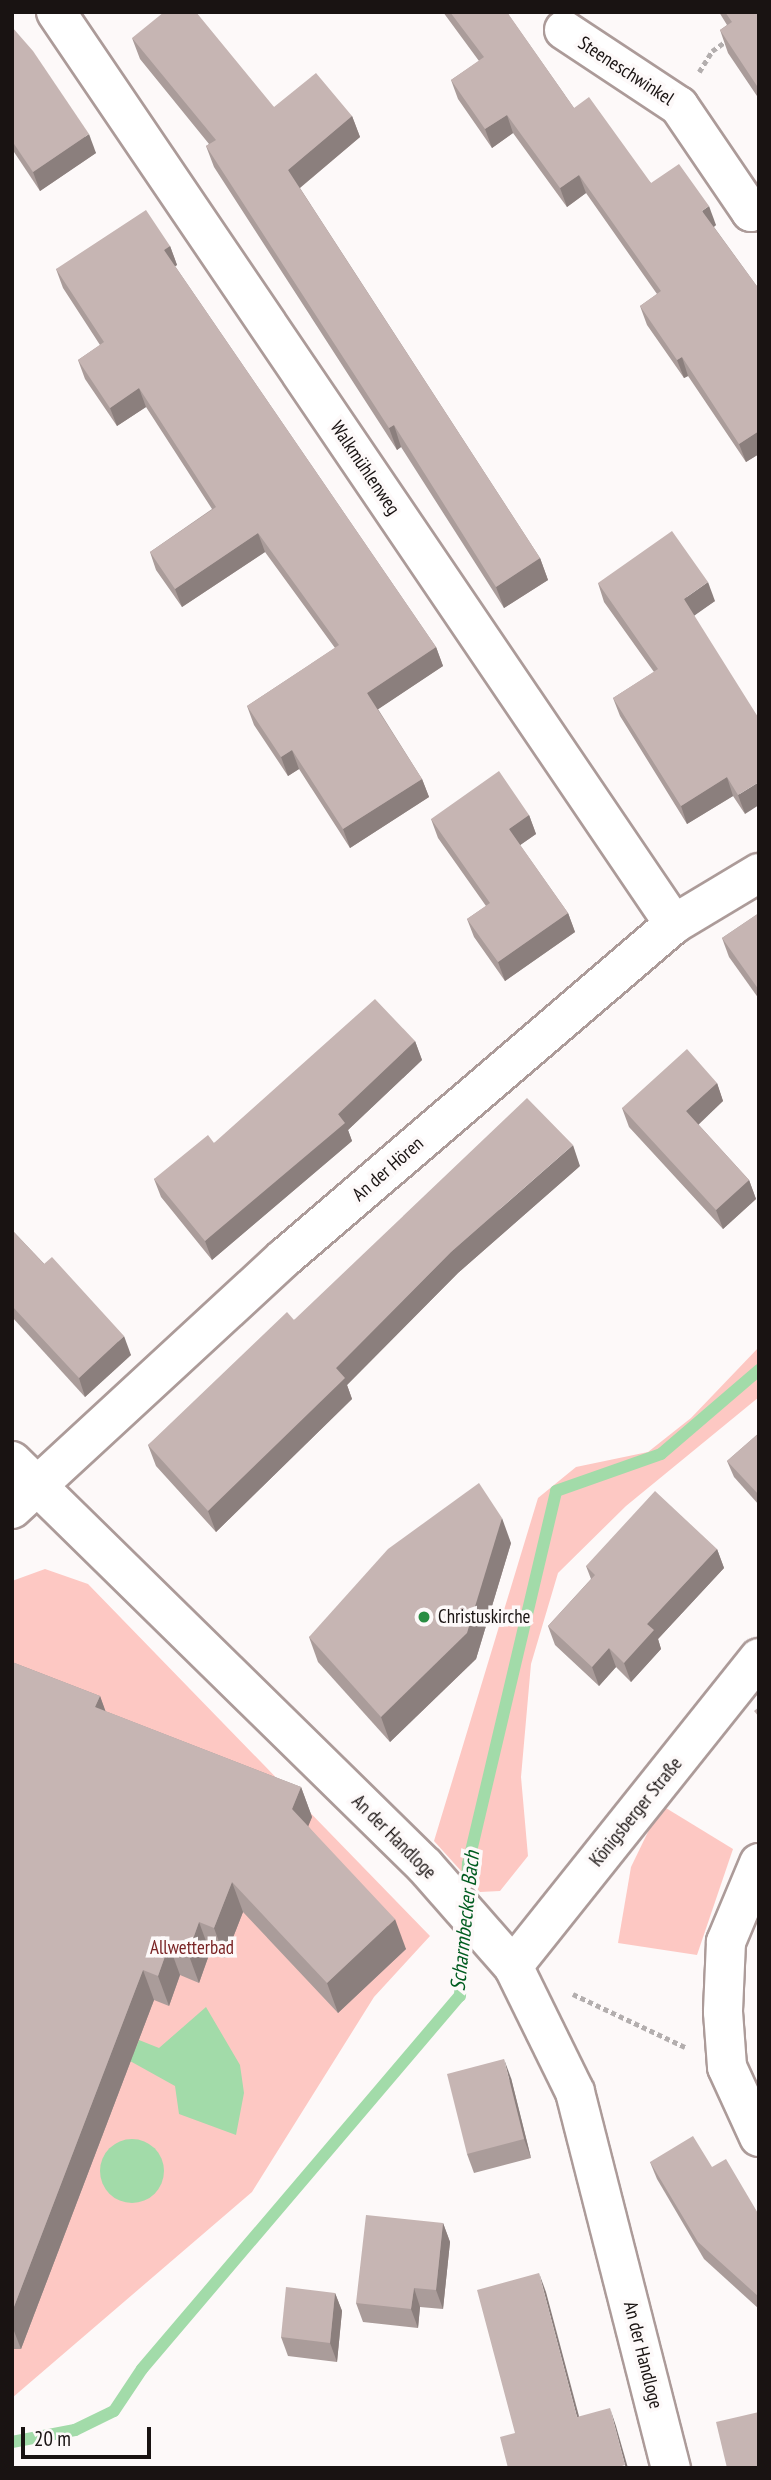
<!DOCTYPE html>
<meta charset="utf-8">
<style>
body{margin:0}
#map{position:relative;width:771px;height:2480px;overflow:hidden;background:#fdf9f9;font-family:"PT Sans Narrow",sans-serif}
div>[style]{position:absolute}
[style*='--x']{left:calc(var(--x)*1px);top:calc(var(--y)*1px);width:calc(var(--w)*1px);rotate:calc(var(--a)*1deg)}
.green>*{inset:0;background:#fdc8c3}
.water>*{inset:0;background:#a2dba9}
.round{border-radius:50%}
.stream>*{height:12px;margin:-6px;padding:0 6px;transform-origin:6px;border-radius:6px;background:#a2dba9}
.path>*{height:4.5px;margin-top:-2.25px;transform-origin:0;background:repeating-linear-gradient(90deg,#b3aeae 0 5px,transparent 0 8.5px)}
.roads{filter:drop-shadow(2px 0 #ac9b99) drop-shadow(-2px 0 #ac9b99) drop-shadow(0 2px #ac9b99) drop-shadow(0 -2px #ac9b99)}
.street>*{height:38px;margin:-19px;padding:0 19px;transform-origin:19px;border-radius:19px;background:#fff}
.wall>*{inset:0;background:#aa9c9a}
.shaded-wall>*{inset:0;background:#8b7f7d}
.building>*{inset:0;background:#c6b5b3}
.dots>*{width:19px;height:19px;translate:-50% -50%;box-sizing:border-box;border:4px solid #fdf9f9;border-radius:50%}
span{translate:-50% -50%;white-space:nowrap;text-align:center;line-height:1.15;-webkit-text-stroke:7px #fdf9f9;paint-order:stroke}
.street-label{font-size:19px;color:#191312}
.poi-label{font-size:19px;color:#191312}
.left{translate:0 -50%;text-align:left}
.park-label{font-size:19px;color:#7a2324}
.water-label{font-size:21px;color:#005c20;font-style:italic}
.frame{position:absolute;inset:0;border:14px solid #191312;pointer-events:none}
.scale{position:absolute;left:21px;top:2427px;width:130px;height:32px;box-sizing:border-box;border:4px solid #191312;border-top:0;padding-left:9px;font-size:21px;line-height:24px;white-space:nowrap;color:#191312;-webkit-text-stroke:5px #fdf9f9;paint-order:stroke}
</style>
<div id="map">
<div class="green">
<i style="clip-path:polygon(759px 1347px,759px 1397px,626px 1506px,558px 1573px,531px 1664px,521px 1777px,528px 1856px,500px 1891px,480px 1892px,434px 1841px,538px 1498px,576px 1467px,648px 1452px,691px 1418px)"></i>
<i style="clip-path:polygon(45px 1569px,88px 1584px,430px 1936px,374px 1997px,252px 2192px,12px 2398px,12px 1581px)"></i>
<i style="clip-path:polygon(661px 1805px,733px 1849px,697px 1955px,618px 1943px,631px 1867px)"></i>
</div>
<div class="water">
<i style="clip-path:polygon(206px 2007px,240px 2065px,244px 2093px,236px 2135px,179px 2114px,175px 2086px,130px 2061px,139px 2040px,159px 2048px)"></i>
<i class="round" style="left:100px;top:2139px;width:64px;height:64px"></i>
</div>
<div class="stream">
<i style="--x:466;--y:1901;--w:37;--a:-87"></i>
<i style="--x:468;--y:1864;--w:383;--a:-76.7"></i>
<i style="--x:556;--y:1491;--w:111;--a:-19.4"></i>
<i style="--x:661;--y:1454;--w:129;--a:-40.6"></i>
<i style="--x:12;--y:2442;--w:64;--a:-10.8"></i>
<i style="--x:75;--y:2430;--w:43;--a:-26"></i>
<i style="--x:114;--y:2411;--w:50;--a:-56.3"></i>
<i style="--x:142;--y:2369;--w:490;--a:-49.6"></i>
<i style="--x:460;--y:1996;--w:73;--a:-86.9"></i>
</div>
<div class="path">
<i style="--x:699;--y:72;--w:25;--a:-58"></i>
<i style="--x:712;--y:51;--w:19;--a:-35"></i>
<i style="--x:573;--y:1994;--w:124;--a:25.3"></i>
</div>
<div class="roads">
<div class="street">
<i style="--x:56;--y:12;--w:1102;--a:55.88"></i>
<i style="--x:564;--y:30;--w:138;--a:33.5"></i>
<i style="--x:679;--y:106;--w:128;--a:55.8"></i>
<i style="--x:751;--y:212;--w:9;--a:-32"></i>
<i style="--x:12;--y:1461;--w:578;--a:44.44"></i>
<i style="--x:425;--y:1866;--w:133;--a:48.7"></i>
<i style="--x:513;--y:1966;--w:140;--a:63.8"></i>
<i style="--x:575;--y:2092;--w:388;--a:75.7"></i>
<i style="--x:12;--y:1509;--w:370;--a:-42.7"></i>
<i style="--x:284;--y:1258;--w:513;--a:-40.58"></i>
<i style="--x:674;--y:924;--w:99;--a:-31"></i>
<i style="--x:759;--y:1863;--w:86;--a:112.7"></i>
<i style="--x:726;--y:1942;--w:70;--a:92.5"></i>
<i style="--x:723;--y:2012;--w:55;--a:85.8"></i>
<i style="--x:727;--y:2067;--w:77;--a:65.4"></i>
<i style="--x:513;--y:1966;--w:394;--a:-51.4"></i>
</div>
</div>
<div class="wall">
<i style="clip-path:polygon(443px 12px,511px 12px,508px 14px,574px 108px,651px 183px,716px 225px,714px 227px,759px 289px,759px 454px,746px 462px,688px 376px,684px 378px,647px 325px,640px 306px,657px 294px,586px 193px,567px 207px,513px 133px,492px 148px,458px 99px,451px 80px,479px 61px)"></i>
<i style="clip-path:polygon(719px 12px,759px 12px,759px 99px,728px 53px,720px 30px,727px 25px)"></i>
<i style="clip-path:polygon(12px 27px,96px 153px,40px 191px,12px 149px)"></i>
<i style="clip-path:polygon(132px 38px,274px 107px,352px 116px,360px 137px,300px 188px,540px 558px,548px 580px,504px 608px,401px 447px,397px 450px,214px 167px,206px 146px,209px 144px,140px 59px)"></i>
<i style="clip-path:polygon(170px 246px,177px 265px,175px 266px,436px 647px,443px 666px,378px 709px,422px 779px,429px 797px,350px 848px,299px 769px,288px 776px,254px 725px,247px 706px,335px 648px,265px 552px,182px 607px,156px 570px,150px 552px,212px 509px,146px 407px,117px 426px,85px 379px,78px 360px,100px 345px,63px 288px,56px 269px)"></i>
<i style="clip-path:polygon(598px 583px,715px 601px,694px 615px,745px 814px,733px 796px,687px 824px,620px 716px,613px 698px,654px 672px,604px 602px)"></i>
<i style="clip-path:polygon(529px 815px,536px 834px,520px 845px,568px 913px,575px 932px,505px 981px,474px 937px,467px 919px,486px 906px,438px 838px,431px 819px)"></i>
<i style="clip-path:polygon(759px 913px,759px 999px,729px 957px,722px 938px)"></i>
<i style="clip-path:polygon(415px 1041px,422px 1060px,348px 1130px,352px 1141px,212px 1260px,161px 1197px,154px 1179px,214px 1143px)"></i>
<i style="clip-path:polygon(717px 1083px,723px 1101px,698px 1124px,749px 1180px,756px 1199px,723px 1229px,629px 1127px,622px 1108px)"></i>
<i style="clip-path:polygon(580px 1166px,458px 1273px,347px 1385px,352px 1399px,216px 1532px,156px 1466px,148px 1445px,294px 1320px)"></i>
<i style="clip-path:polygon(12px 1230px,131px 1355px,85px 1397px,12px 1317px)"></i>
<i style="clip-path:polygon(759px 1433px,759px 1505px,734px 1477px,727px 1461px)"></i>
<i style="clip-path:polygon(511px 1543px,476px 1659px,390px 1742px,318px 1662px,309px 1637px)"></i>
<i style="clip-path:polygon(717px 1549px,724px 1568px,658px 1639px,661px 1649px,631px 1682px,616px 1667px,599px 1686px,555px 1645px,548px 1626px,591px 1579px,586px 1566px)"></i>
<i style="clip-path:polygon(12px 1662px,100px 1696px,105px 1711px,301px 1787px,312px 1817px,308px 1826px,406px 1949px,338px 2013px,243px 1912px,225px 1958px,210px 1952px,199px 1983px,180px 1975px,169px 2006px,154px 2000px,21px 2349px,12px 2349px)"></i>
<i style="clip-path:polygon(511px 2078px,531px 2158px,474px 2173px,467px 2154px)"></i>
<i style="clip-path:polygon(650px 2162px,712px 2167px,759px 2215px,759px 2309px,704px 2259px,657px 2179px)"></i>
<i style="clip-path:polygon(443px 2223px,450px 2242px,443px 2309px,420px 2307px,418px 2328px,363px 2322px,356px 2303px)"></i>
<i style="clip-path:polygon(335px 2293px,342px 2311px,337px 2362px,288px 2356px,281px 2337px)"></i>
</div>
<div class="shaded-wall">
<i style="clip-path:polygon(507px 115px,513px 133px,492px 148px,485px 129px)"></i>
<i style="clip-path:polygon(352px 116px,360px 137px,296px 191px,288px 170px)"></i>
<i style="clip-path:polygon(89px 134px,96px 153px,40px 191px,33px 172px)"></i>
<i style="clip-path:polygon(579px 175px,586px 193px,567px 207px,560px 188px)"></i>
<i style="clip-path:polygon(709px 206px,716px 225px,709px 230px,702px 211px)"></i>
<i style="clip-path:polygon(170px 246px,177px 265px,171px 269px,164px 250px)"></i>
<i style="clip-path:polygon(682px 357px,688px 376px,684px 378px,677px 360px)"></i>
<i style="clip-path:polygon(139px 388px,146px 407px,117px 426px,110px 408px)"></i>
<i style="clip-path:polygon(394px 425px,401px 447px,397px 450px,389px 428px)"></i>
<i style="clip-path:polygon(759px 431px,759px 454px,746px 462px,739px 444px)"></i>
<i style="clip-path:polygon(258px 533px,265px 552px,182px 607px,175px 589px)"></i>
<i style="clip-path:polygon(540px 558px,548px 580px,504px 608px,496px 587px)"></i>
<i style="clip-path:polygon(708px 582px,715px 601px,691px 618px,684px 599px)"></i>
<i style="clip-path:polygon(436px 647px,443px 666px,374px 712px,367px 693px)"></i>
<i style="clip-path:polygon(292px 750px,299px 769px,288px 776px,281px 757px)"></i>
<i style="clip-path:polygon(727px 777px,733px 796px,687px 824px,681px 806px)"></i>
<i style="clip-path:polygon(422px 779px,429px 797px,350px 848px,343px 829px)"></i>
<i style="clip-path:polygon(759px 782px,759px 805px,745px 814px,738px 795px)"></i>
<i style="clip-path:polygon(529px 815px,536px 834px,516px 848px,509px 829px)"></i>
<i style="clip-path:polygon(568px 913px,575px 932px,505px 981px,498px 962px)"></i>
<i style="clip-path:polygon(415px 1041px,422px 1060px,348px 1130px,352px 1141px,212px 1260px,205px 1241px)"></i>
<i style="clip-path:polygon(717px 1083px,723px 1101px,693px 1130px,686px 1111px)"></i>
<i style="clip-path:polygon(573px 1145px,580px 1166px,458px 1273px,347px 1385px,352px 1399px,216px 1532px,208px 1511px,336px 1368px,451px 1252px)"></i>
<i style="clip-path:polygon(749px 1180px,756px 1199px,723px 1229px,716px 1210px)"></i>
<i style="clip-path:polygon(124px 1336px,131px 1355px,85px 1397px,79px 1378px)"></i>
<i style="clip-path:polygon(502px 1518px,511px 1543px,476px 1659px,390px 1742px,381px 1717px)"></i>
<i style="clip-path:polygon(717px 1549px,724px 1568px,658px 1639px,661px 1649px,631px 1682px,624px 1663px,647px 1624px)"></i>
<i style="clip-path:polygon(609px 1648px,616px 1667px,599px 1686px,592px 1667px)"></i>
<i style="clip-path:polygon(100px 1696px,111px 1726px,95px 1707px)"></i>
<i style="clip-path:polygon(301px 1787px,312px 1817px,303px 1839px,292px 1809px)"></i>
<i style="clip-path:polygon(232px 1882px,243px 1912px,225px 1958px,214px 1928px)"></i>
<i style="clip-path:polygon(395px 1919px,406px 1949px,338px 2013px,327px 1983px)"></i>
<i style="clip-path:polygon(199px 1922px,210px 1952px,199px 1983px,188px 1953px)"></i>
<i style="clip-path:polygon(169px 1945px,180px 1975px,169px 2006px,158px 1976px)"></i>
<i style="clip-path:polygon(143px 1970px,154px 2000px,21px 2349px,12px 2326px,12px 2312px)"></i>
<i style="clip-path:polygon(504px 2059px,511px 2078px,531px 2158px,524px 2139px)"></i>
<i style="clip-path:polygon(443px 2223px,450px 2242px,443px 2309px,436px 2290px)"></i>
<i style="clip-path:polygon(539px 2273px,546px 2292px,584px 2435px,577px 2417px)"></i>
<i style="clip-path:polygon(414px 2288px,420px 2307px,418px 2328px,411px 2309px)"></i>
<i style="clip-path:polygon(335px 2293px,342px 2311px,337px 2362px,330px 2343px)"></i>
<i style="clip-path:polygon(610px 2408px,616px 2426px,628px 2468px,626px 2468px,625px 2465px)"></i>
</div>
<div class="building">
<i style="clip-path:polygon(164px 12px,196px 12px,274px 107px,316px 73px,352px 116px,288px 170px,540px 558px,496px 587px,394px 425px,389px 428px,206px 146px,216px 140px,132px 38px)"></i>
<i style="clip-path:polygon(450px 12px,507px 12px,574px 108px,589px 97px,651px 183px,679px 164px,709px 206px,702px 211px,759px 289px,759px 431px,739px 444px,682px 357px,677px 360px,640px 306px,661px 291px,579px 175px,560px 188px,507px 115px,485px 129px,451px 80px,484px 57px)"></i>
<i style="clip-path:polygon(725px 12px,759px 12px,759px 89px,720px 30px,732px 22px)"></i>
<i style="clip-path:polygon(12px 27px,33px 51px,89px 134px,33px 172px,12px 141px)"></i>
<i style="clip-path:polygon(146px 210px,170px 246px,164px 250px,436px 647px,367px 693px,422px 779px,343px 829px,292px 750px,281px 757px,247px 706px,339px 645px,258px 533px,175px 589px,150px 552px,216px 507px,139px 388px,110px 408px,78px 360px,104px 342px,56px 269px)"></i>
<i style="clip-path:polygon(672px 531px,708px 582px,684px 599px,758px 717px,759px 717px,759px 782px,738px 795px,727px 777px,681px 806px,613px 698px,658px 669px,598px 583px)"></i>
<i style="clip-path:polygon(499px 771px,529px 815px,509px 829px,568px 913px,498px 962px,467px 919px,490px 903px,431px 819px)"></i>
<i style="clip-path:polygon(759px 913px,759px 990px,722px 938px)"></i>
<i style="clip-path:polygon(375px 999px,415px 1041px,338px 1114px,345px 1123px,205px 1241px,154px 1179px,208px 1135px,214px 1143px)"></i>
<i style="clip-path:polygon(687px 1049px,717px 1083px,686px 1111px,749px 1180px,716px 1210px,622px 1108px)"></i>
<i style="clip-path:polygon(527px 1098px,573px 1145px,451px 1252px,336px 1368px,345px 1378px,208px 1511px,148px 1445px,287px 1312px,294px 1320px)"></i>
<i style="clip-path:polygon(12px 1230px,44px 1264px,52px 1257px,124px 1336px,79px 1378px,12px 1306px)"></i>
<i style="clip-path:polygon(759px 1433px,759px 1495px,727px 1461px)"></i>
<i style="clip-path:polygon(479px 1483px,502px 1518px,467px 1633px,381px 1717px,309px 1637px,388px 1549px)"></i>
<i style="clip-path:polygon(655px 1491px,717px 1549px,647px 1624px,654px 1630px,624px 1663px,609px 1648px,592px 1667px,548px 1626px,595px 1575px,586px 1566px)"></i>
<i style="clip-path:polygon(12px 1662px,100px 1696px,95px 1707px,301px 1787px,292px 1809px,395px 1919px,327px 1983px,232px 1882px,214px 1928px,199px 1922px,188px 1953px,169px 1945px,158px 1976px,143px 1970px,12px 2312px)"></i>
<i style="clip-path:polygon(759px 1707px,759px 1717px,754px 1711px)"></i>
<i style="clip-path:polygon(504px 2059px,524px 2139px,467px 2154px,447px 2074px)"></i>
<i style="clip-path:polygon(693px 2136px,712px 2167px,726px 2159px,759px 2215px,759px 2297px,698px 2242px,650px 2162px)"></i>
<i style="clip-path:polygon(366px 2215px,443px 2223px,436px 2290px,414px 2288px,411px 2309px,356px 2303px)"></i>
<i style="clip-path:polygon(539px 2273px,577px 2417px,610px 2408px,625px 2465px,616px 2468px,508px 2468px,500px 2437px,515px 2433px,477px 2290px)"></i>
<i style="clip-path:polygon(286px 2287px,335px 2293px,330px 2343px,281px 2337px)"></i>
<i style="clip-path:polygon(759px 2412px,759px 2468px,727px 2468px,716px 2422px)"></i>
</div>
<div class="dots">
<i style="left:424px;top:1617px;background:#298d42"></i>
</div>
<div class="street-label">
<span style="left:626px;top:71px;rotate:33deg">Steeneschwinkel</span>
<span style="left:365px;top:468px;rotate:56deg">Walkmühlenweg</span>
<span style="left:388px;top:1169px;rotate:-41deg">An der Hören</span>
<span style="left:636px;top:1812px;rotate:-51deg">Königsberger Straße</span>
<span style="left:394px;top:1837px;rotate:45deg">An der Handloge</span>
<span style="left:643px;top:2355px;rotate:76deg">An der Handloge</span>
</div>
<div class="poi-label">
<span class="left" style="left:438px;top:1617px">Christuskirche</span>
</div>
<div class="park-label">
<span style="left:192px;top:1948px">Allwetterbad</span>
</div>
<div class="water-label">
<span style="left:465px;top:1921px;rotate:-84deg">Scharmbecker Bach</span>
</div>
<div class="frame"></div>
<div class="scale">20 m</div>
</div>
